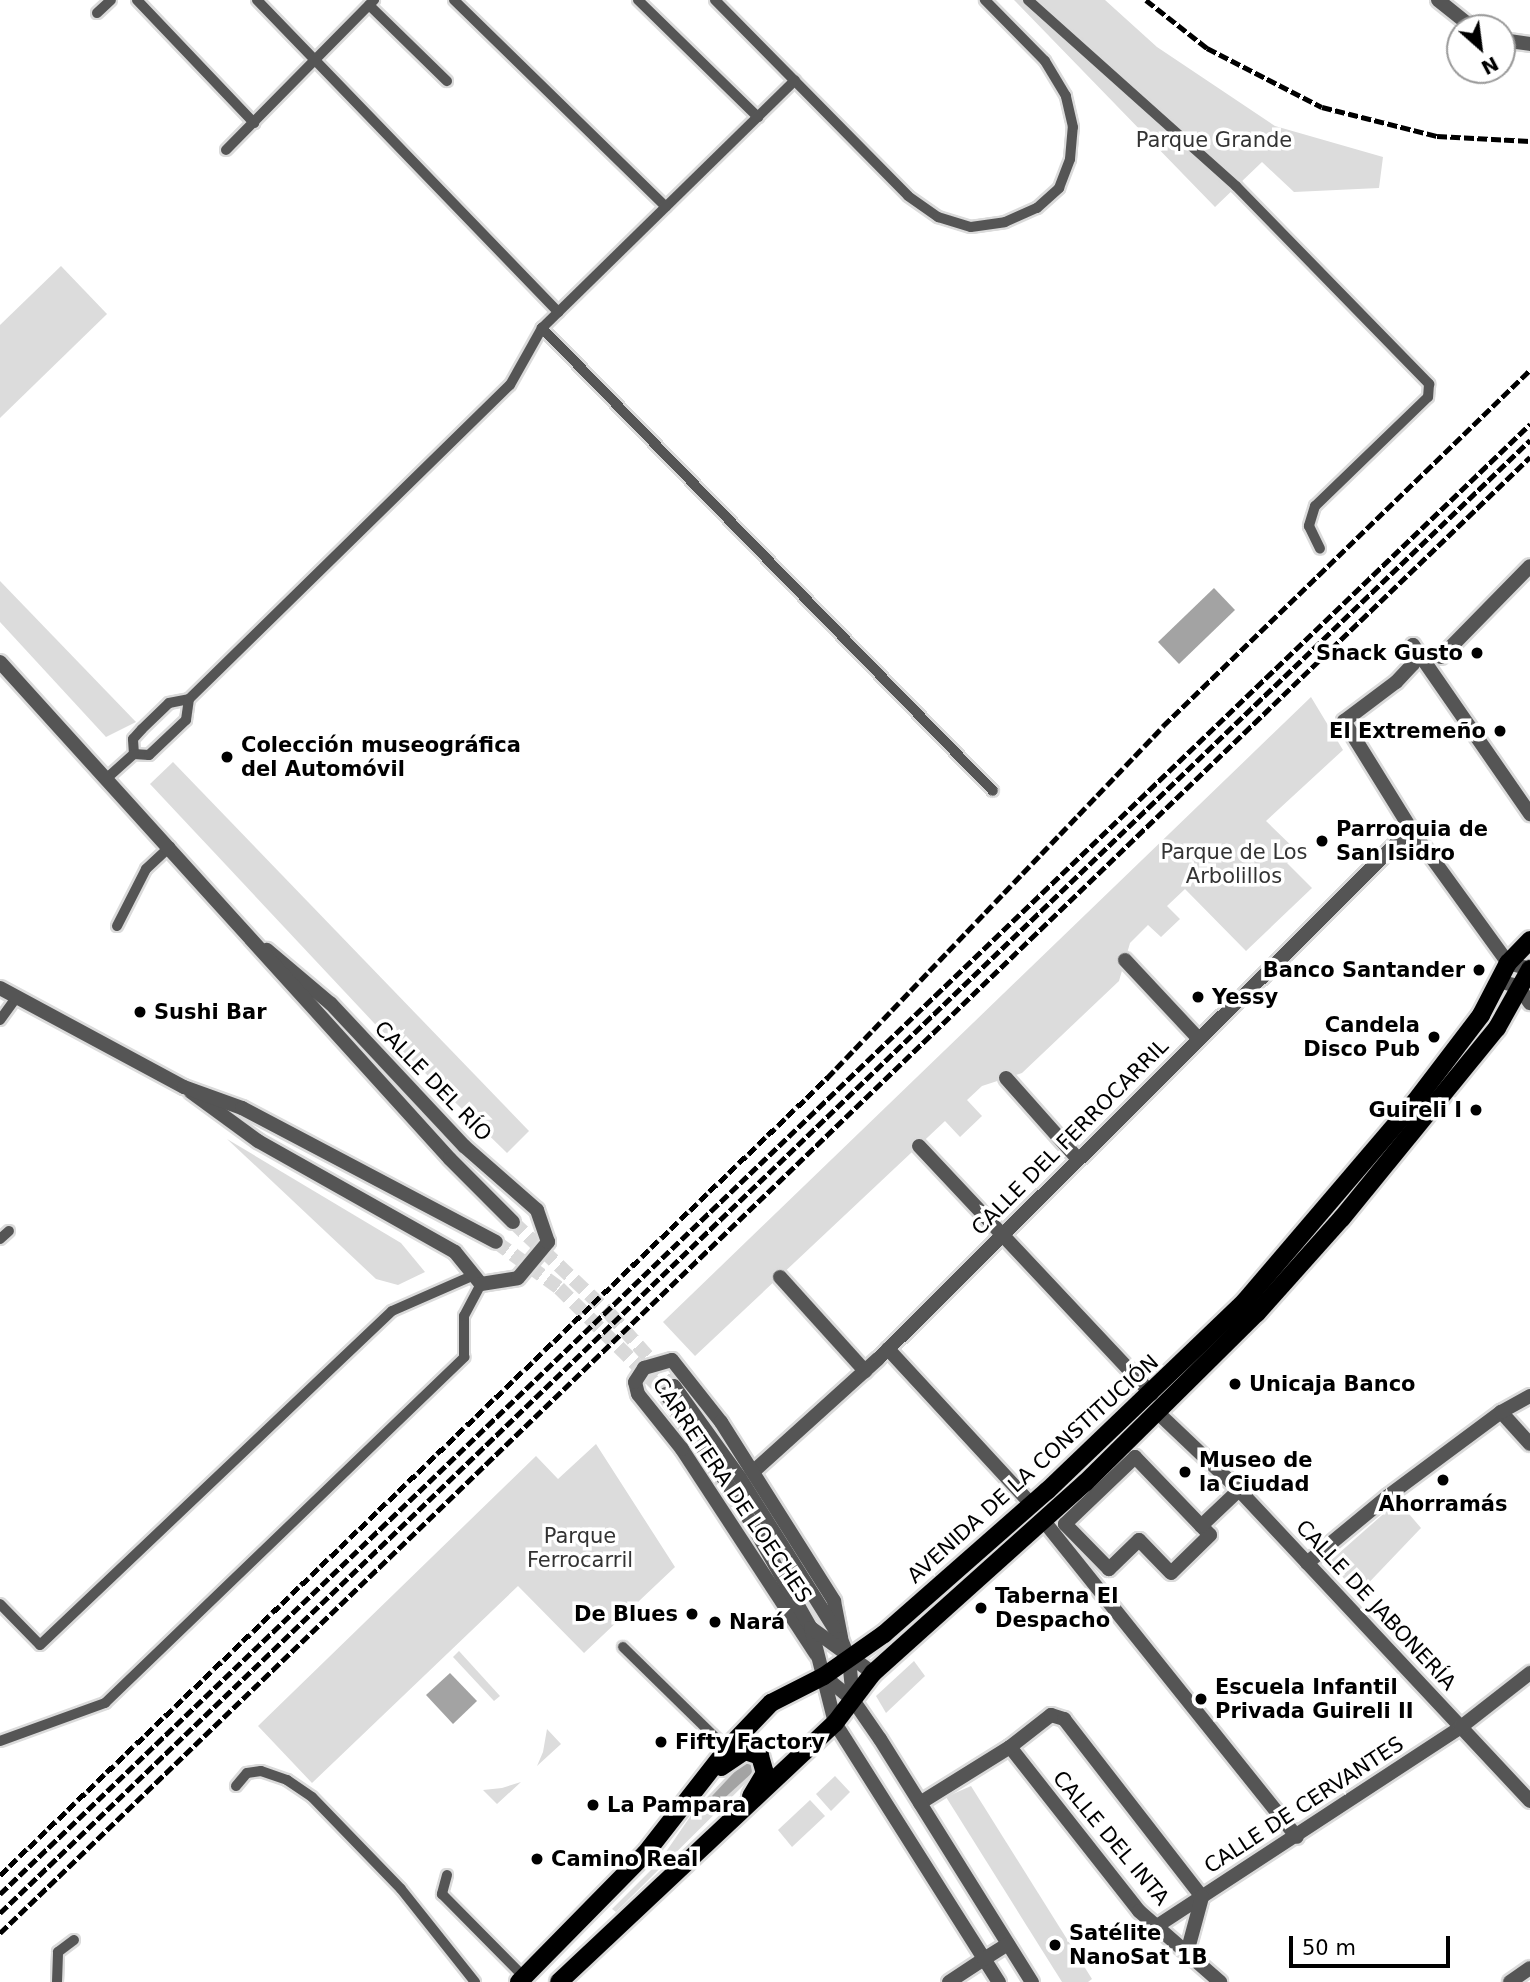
<!DOCTYPE html>
<meta charset="utf-8">
<style>
body{margin:0}
#map{position:relative;width:1530px;height:1982px;overflow:hidden;background:#fff;font-family:"DejaVu Sans",sans-serif}
div>[style]{position:absolute}
[style*='--x']{left:calc(var(--x)*1px);top:calc(var(--y)*1px);width:calc(var(--w)*1px);rotate:calc(var(--a)*1deg)}
.green>*{inset:0;background:#dcdcdc}
.water>*{inset:0;background:#a3a3a3}
.tertiary-tunnel>*{height:14px;margin-top:-7px;transform-origin:0;background:repeating-linear-gradient(90deg,#d9d9d9 0 14px,transparent 0 21px)}
.roads{filter:drop-shadow(2px 0 #dbdbdb) drop-shadow(-2px 0 #dbdbdb) drop-shadow(0 2px #dbdbdb) drop-shadow(0 -2px #dbdbdb)}
.service>*{height:10px;margin:-5px;padding:0 5px;transform-origin:5px;border-radius:5px;background:#555}
.pedestrian>*{height:14px;margin:-7px;padding:0 7px;transform-origin:7px;border-radius:7px;background:#555}
.minor>*{height:14px;margin:-7px;padding:0 7px;transform-origin:7px;border-radius:7px;background:#555}
.tertiary>*{height:14px;margin:-7px;padding:0 7px;transform-origin:7px;border-radius:7px;background:#555}
.primary>*{height:18px;margin:-9px;padding:0 9px;transform-origin:9px;border-radius:9px;background:#000}
.rail>*{height:5px;margin-top:-2.5px;transform-origin:0;background:repeating-linear-gradient(90deg,#000 0 10px,transparent 0 13.5px)}
.dots>*{width:19px;height:19px;translate:-50% -50%;box-sizing:border-box;border:4px solid #fff;border-radius:50%}
span{translate:-50% -50%;white-space:nowrap;text-align:center;line-height:1.15;-webkit-text-stroke:7px #fff;paint-order:stroke}
.park-label{font-size:21px;color:#333}
.poi-label{font-size:21px;color:#000;font-weight:700}
.right{translate:-100% -50%;text-align:right}
.left{translate:0 -50%;text-align:left}
.street-label{font-size:21px;color:#000}
.north{position:absolute;left:1446px;top:14px;width:70px;height:70px;box-sizing:border-box;background:#fff;border:2px solid #999;border-radius:50%;rotate:152deg;font-size:19px;font-weight:700;line-height:28px;text-align:center;color:#000}
.north::after{content:'';display:block;margin:auto;width:24px;height:32px;background:#000;clip-path:polygon(50% 0,100% 100%,50% 72%,0 100%)}
.scale{position:absolute;left:1289px;top:1936px;width:161px;height:32px;box-sizing:border-box;border:4px solid #000;border-top:0;padding-left:9px;font-size:21px;line-height:24px;white-space:nowrap;color:#000;-webkit-text-stroke:5px #fff;paint-order:stroke}
</style>
<div id="map">
<div class="green">
<i style="clip-path:polygon(1014px 0,1105px 0,1157px 47px,1275px 126px,1383px 157px,1379px 188px,1294px 192px,1262px 162px,1215px 207px)"></i>
<i style="clip-path:polygon(61px 266px,107px 314px,0 418px,0 325px)"></i>
<i style="clip-path:polygon(0 581px,136px 722px,106px 737px,0 622px)"></i>
<i style="clip-path:polygon(1311px 697px,1343px 750px,1266px 821px,1298px 852px,1287px 863px,1312px 888px,1246px 951px,1185px 889px,1167px 906px,1180px 919px,1161px 937px,1148px 925px,1130px 943px,1119px 981px,1022px 1073px,982px 1086px,967px 1100px,982px 1116px,960px 1137px,945px 1121px,695px 1356px,663px 1322px)"></i>
<i style="clip-path:polygon(173px 762px,529px 1131px,507px 1153px,374px 1023px,150px 784px)"></i>
<i style="clip-path:polygon(227px 1139px,401px 1243px,425px 1272px,398px 1285px,376px 1279px)"></i>
<i style="clip-path:polygon(596px 1444px,675px 1567px,584px 1653px,518px 1586px,312px 1783px,258px 1726px,536px 1456px,558px 1479px)"></i>
<i style="clip-path:polygon(1398px 1501px,1421px 1528px,1358px 1594px,1329px 1562px)"></i>
<i style="clip-path:polygon(459px 1651px,500px 1696px,494px 1701px,453px 1657px)"></i>
<i style="clip-path:polygon(914px 1661px,925px 1676px,886px 1713px,876px 1696px)"></i>
<i style="clip-path:polygon(547px 1729px,561px 1744px,537px 1766px,543px 1752px)"></i>
<i style="clip-path:polygon(742px 1760px,753px 1761px,755px 1774px,616px 1912px,612px 1909px,659px 1862px,694px 1811px)"></i>
<i style="clip-path:polygon(835px 1776px,850px 1792px,831px 1811px,816px 1794px)"></i>
<i style="clip-path:polygon(521px 1782px,497px 1804px,483px 1790px,502px 1788px)"></i>
<i style="clip-path:polygon(971px 1786px,1092px 1979px,1088px 1982px,1062px 1982px,946px 1797px)"></i>
<i style="clip-path:polygon(810px 1800px,825px 1816px,792px 1847px,778px 1830px)"></i>
</div>
<div class="water">
<i style="clip-path:polygon(1214px 588px,1235px 610px,1179px 664px,1158px 642px)"></i>
<i style="clip-path:polygon(450px 1673px,477px 1701px,453px 1724px,426px 1695px)"></i>
<i style="clip-path:polygon(743px 1763px,751px 1764px,752px 1773px,719px 1803px,712px 1796px)"></i>
</div>
<div class="tertiary-tunnel">
<i style="--x:513;--y:1222;--w:134;--a:43.5"></i>
<i style="--x:610;--y:1314;--w:96;--a:48.4"></i>
<i style="--x:496;--y:1242;--w:78;--a:36.1"></i>
<i style="--x:559;--y:1288;--w:151;--a:44.7"></i>
</div>
<div class="roads">
<div class="service">
<i style="--x:137;--y:0;--w:170;--a:46.4"></i>
<i style="--x:257;--y:0;--w:434;--a:46"></i>
<i style="--x:454;--y:0;--w:296;--a:44.3"></i>
<i style="--x:638;--y:0;--w:168;--a:44.3"></i>
<i style="--x:715;--y:0;--w:275;--a:45.4"></i>
<i style="--x:908;--y:196;--w:37;--a:35"></i>
<i style="--x:938;--y:217;--w:34;--a:17"></i>
<i style="--x:971;--y:227;--w:34;--a:-8"></i>
<i style="--x:1005;--y:222;--w:35;--a:-24"></i>
<i style="--x:1037;--y:208;--w:30;--a:-42"></i>
<i style="--x:1059;--y:188;--w:31;--a:-69"></i>
<i style="--x:1070;--y:159;--w:32;--a:-85"></i>
<i style="--x:1073;--y:127;--w:32;--a:-103"></i>
<i style="--x:1066;--y:96;--w:41;--a:-121"></i>
<i style="--x:1045;--y:61;--w:86;--a:-134.5"></i>
<i style="--x:1028;--y:0;--w:279;--a:41.8"></i>
<i style="--x:1236;--y:186;--w:277;--a:45.7"></i>
<i style="--x:1429;--y:384;--w:13;--a:94"></i>
<i style="--x:1428;--y:397;--w:157;--a:136"></i>
<i style="--x:1315;--y:506;--w:21;--a:107"></i>
<i style="--x:1309;--y:526;--w:25;--a:64"></i>
<i style="--x:369;--y:5;--w:109;--a:44.3"></i>
<i style="--x:97;--y:13;--w:19;--a:-43"></i>
<i style="--x:226;--y:150;--w:211;--a:-45.4"></i>
<i style="--x:542;--y:328;--w:646;--a:45.75"></i>
<i style="--x:134;--y:754;--w:15;--a:-94"></i>
<i style="--x:133;--y:739;--w:13;--a:-48"></i>
<i style="--x:142;--y:729;--w:37;--a:-44"></i>
<i style="--x:169;--y:703;--w:20;--a:-11"></i>
<i style="--x:189;--y:699;--w:449;--a:-44.4"></i>
<i style="--x:510;--y:385;--w:65;--a:-60.7"></i>
<i style="--x:542;--y:328;--w:354;--a:-44.4"></i>
<i style="--x:134;--y:754;--w:15;--a:4"></i>
<i style="--x:149;--y:755;--w:51;--a:-43.4"></i>
<i style="--x:186;--y:720;--w:21;--a:-82"></i>
<i style="--x:107;--y:778;--w:36;--a:-42"></i>
<i style="--x:117;--y:926;--w:64;--a:-63"></i>
<i style="--x:146;--y:869;--w:33;--a:-43"></i>
<i style="--x:0;--y:1020;--w:29;--a:-54"></i>
<i style="--x:0;--y:1239;--w:12;--a:-42"></i>
<i style="--x:0;--y:1604;--w:57;--a:45.7"></i>
<i style="--x:40;--y:1645;--w:485;--a:-43.5"></i>
<i style="--x:392;--y:1311;--w:90;--a:-23.7"></i>
<i style="--x:623;--y:1647;--w:146;--a:44.4"></i>
<i style="--x:0;--y:1741;--w:112;--a:-19.9"></i>
<i style="--x:105;--y:1703;--w:499;--a:-43.9"></i>
<i style="--x:464;--y:1357;--w:41;--a:-90"></i>
<i style="--x:464;--y:1316;--w:36;--a:-62"></i>
<i style="--x:236;--y:1786;--w:17;--a:-50"></i>
<i style="--x:247;--y:1773;--w:14;--a:-8"></i>
<i style="--x:261;--y:1771;--w:28;--a:19"></i>
<i style="--x:287;--y:1780;--w:30;--a:34"></i>
<i style="--x:312;--y:1797;--w:128;--a:45.9"></i>
<i style="--x:401;--y:1889;--w:119;--a:51.5"></i>
<i style="--x:447;--y:1875;--w:20;--a:105"></i>
<i style="--x:442;--y:1894;--w:117;--a:45.3"></i>
<i style="--x:57;--y:1982;--w:30;--a:-88"></i>
<i style="--x:58;--y:1952;--w:20;--a:-37"></i>
</div>
<div class="pedestrian">
<i style="--x:1441;--y:657;--w:127;--a:-45.6"></i>
<i style="--x:1135;--y:1457;--w:108;--a:46.1"></i>
<i style="--x:1210;--y:1535;--w:54;--a:135.7"></i>
<i style="--x:1171;--y:1573;--w:46;--a:-134.1"></i>
<i style="--x:1139;--y:1540;--w:42;--a:136"></i>
<i style="--x:1109;--y:1569;--w:63;--a:-134.4"></i>
<i style="--x:1065;--y:1524;--w:97;--a:-43.7"></i>
<i style="--x:1201;--y:1526;--w:52;--a:-43.5"></i>
</div>
<div class="minor">
<i style="--x:1438;--y:0;--w:45;--a:38.7"></i>
<i style="--x:1502;--y:40;--w:28;--a:8"></i>
<i style="--x:1413;--y:645;--w:19;--a:90"></i>
<i style="--x:1413;--y:664;--w:25;--a:133"></i>
<i style="--x:1396;--y:682;--w:65;--a:143.1"></i>
<i style="--x:1344;--y:721;--w:127;--a:58.2"></i>
<i style="--x:1411;--y:829;--w:165;--a:54.1"></i>
<i style="--x:1508;--y:963;--w:23;--a:15"></i>
<i style="--x:1413;--y:645;--w:206;--a:55.3"></i>
<i style="--x:1125;--y:960;--w:108;--a:46.9"></i>
<i style="--x:1497;--y:981;--w:22;--a:13"></i>
<i style="--x:1518;--y:986;--w:21;--a:55"></i>
<i style="--x:1006;--y:1078;--w:108;--a:48.4"></i>
<i style="--x:191;--y:1092;--w:83;--a:36.2"></i>
<i style="--x:258;--y:1141;--w:226;--a:29.4"></i>
<i style="--x:455;--y:1252;--w:41;--a:50.9"></i>
<i style="--x:481;--y:1284;--w:37;--a:-9"></i>
<i style="--x:518;--y:1278;--w:47;--a:-50.2"></i>
<i style="--x:548;--y:1242;--w:34;--a:-109"></i>
<i style="--x:537;--y:1210;--w:97;--a:-138.8"></i>
<i style="--x:464;--y:1146;--w:195;--a:-133.1"></i>
<i style="--x:331;--y:1004;--w:84;--a:-139.8"></i>
<i style="--x:919;--y:1146;--w:340;--a:46.8"></i>
<i style="--x:780;--y:1277;--w:127;--a:47.9"></i>
<i style="--x:888;--y:1349;--w:212;--a:47.3"></i>
<i style="--x:1501;--y:1412;--w:43;--a:47.8"></i>
<i style="--x:1158;--y:1413;--w:112;--a:43.5"></i>
<i style="--x:1239;--y:1490;--w:426;--a:46.9"></i>
<i style="--x:755;--y:1470;--w:166;--a:-42.1"></i>
<i style="--x:878;--y:1359;--w:752;--a:-44.84"></i>
<i style="--x:1043;--y:1520;--w:406;--a:51.3"></i>
<i style="--x:1307;--y:1563;--w:105;--a:-39.6"></i>
<i style="--x:1388;--y:1496;--w:141;--a:-36.6"></i>
<i style="--x:1501;--y:1412;--w:33;--a:-29"></i>
<i style="--x:816;--y:1654;--w:245;--a:-123.2"></i>
<i style="--x:682;--y:1449;--w:70;--a:-128.7"></i>
<i style="--x:638;--y:1394;--w:12;--a:-104"></i>
<i style="--x:635;--y:1382;--w:17;--a:-57"></i>
<i style="--x:644;--y:1368;--w:29;--a:-16"></i>
<i style="--x:672;--y:1360;--w:79;--a:51.7"></i>
<i style="--x:721;--y:1422;--w:212;--a:57.7"></i>
<i style="--x:834;--y:1601;--w:38;--a:79"></i>
<i style="--x:1010;--y:1747;--w:209;--a:51.8"></i>
<i style="--x:1139;--y:1911;--w:108;--a:41.2"></i>
<i style="--x:920;--y:1803;--w:106;--a:-31.9"></i>
<i style="--x:1010;--y:1747;--w:52;--a:-38"></i>
<i style="--x:1051;--y:1715;--w:14;--a:17"></i>
<i style="--x:1064;--y:1719;--w:225;--a:52.2"></i>
<i style="--x:1157;--y:1926;--w:363;--a:-33.2"></i>
<i style="--x:1461;--y:1727;--w:88;--a:-38"></i>
<i style="--x:1188;--y:1949;--w:54;--a:-74.9"></i>
<i style="--x:949;--y:1982;--w:42;--a:-33.3"></i>
<i style="--x:1510;--y:1982;--w:24;--a:-35"></i>
</div>
<div class="tertiary">
<i style="--x:0;--y:662;--w:670;--a:47.84"></i>
<i style="--x:450;--y:1159;--w:89;--a:45"></i>
<i style="--x:0;--y:988;--w:209;--a:28.3"></i>
<i style="--x:184;--y:1087;--w:62;--a:19.9"></i>
<i style="--x:242;--y:1108;--w:287;--a:27.8"></i>
<i style="--x:674;--y:1386;--w:113;--a:54.3"></i>
<i style="--x:740;--y:1478;--w:190;--a:57.9"></i>
<i style="--x:841;--y:1639;--w:22;--a:68"></i>
<i style="--x:849;--y:1659;--w:41;--a:84.4"></i>
<i style="--x:666;--y:1394;--w:126;--a:55.7"></i>
<i style="--x:737;--y:1498;--w:150;--a:60.4"></i>
<i style="--x:811;--y:1628;--w:98;--a:75.8"></i>
<i style="--x:835;--y:1723;--w:307;--a:57.7"></i>
<i style="--x:811;--y:1628;--w:77;--a:36"></i>
<i style="--x:824;--y:1676;--w:38;--a:40"></i>
<i style="--x:853;--y:1700;--w:47;--a:55.3"></i>
<i style="--x:880;--y:1739;--w:287;--a:58"></i>
<i style="--x:984;--y:1959;--w:28;--a:-32"></i>
</div>
<div class="primary">
<i style="--x:721;--y:1767;--w:29;--a:-34"></i>
<i style="--x:745;--y:1751;--w:16;--a:18"></i>
<i style="--x:760;--y:1756;--w:18;--a:74"></i>
<i style="--x:765;--y:1773;--w:27;--a:121"></i>
<i style="--x:519;--y:1982;--w:180;--a:-45.5"></i>
<i style="--x:645;--y:1854;--w:133;--a:-52"></i>
<i style="--x:727;--y:1749;--w:64;--a:-46.3"></i>
<i style="--x:771;--y:1703;--w:59;--a:-27"></i>
<i style="--x:824;--y:1676;--w:73;--a:-35"></i>
<i style="--x:884;--y:1634;--w:217;--a:-41.3"></i>
<i style="--x:1047;--y:1491;--w:274;--a:-43.8"></i>
<i style="--x:1245;--y:1301;--w:260;--a:-49.5"></i>
<i style="--x:1414;--y:1103;--w:111;--a:-52.7"></i>
<i style="--x:1481;--y:1015;--w:59;--a:-62.6"></i>
<i style="--x:1508;--y:963;--w:32;--a:-46"></i>
<i style="--x:559;--y:1982;--w:378;--a:-43.2"></i>
<i style="--x:835;--y:1723;--w:63;--a:-52.8"></i>
<i style="--x:873;--y:1673;--w:285;--a:-41.9"></i>
<i style="--x:1085;--y:1483;--w:242;--a:-44.7"></i>
<i style="--x:1257;--y:1313;--w:127;--a:-48.2"></i>
<i style="--x:1342;--y:1218;--w:245;--a:-50.8"></i>
<i style="--x:1497;--y:1028;--w:68;--a:-60.8"></i>
</div>
</div>
<div class="rail">
<i style="--x:1146;--y:0;--w:78;--a:38.2"></i>
<i style="--x:1207;--y:48;--w:129;--a:27.2"></i>
<i style="--x:1322;--y:107;--w:119;--a:14.2"></i>
<i style="--x:1437;--y:136;--w:93;--a:3.1"></i>
<i style="--x:0;--y:1875;--w:1149;--a:-43.94"></i>
<i style="--x:827;--y:1078;--w:487;--a:-46.3"></i>
<i style="--x:1163;--y:726;--w:511;--a:-44.13"></i>
<i style="--x:0;--y:1894;--w:2122;--a:-43.85"></i>
<i style="--x:0;--y:1913;--w:2124;--a:-43.91"></i>
<i style="--x:0;--y:1933;--w:2126;--a:-43.97"></i>
</div>
<div class="dots">
<i style="left:1477px;top:653px;background:#000"></i>
<i style="left:1500px;top:731px;background:#000"></i>
<i style="left:227px;top:757px;background:#000"></i>
<i style="left:1322px;top:841px;background:#000"></i>
<i style="left:1479px;top:970px;background:#000"></i>
<i style="left:1198px;top:997px;background:#000"></i>
<i style="left:140px;top:1012px;background:#000"></i>
<i style="left:1434px;top:1037px;background:#000"></i>
<i style="left:1476px;top:1110px;background:#000"></i>
<i style="left:1235px;top:1384px;background:#000"></i>
<i style="left:1185px;top:1472px;background:#000"></i>
<i style="left:1443px;top:1480px;background:#000"></i>
<i style="left:981px;top:1608px;background:#000"></i>
<i style="left:692px;top:1614px;background:#000"></i>
<i style="left:715px;top:1622px;background:#000"></i>
<i style="left:1201px;top:1699px;background:#000"></i>
<i style="left:661px;top:1742px;background:#000"></i>
<i style="left:593px;top:1805px;background:#000"></i>
<i style="left:537px;top:1859px;background:#000"></i>
<i style="left:1055px;top:1945px;background:#000"></i>
</div>
<div class="park-label">
<span style="left:1214px;top:140px">Parque Grande</span>
<span style="left:1234px;top:864px">Parque de Los<br>Arbolillos</span>
<span style="left:580px;top:1548px">Parque<br>Ferrocarril</span>
</div>
<div class="poi-label">
<span class="right" style="left:1463px;top:653px">Snack Gusto</span>
<span class="right" style="left:1486px;top:731px">El Extremeño</span>
<span class="left" style="left:241px;top:757px">Colección museográfica<br>del Automóvil</span>
<span class="left" style="left:1336px;top:841px">Parroquia de<br>San Isidro</span>
<span class="right" style="left:1465px;top:970px">Banco Santander</span>
<span class="left" style="left:1212px;top:997px">Yessy</span>
<span class="left" style="left:154px;top:1012px">Sushi Bar</span>
<span class="right" style="left:1420px;top:1037px">Candela<br>Disco Pub</span>
<span class="right" style="left:1462px;top:1110px">Guireli I</span>
<span class="left" style="left:1249px;top:1384px">Unicaja Banco</span>
<span class="left" style="left:1199px;top:1472px">Museo de<br>la Ciudad</span>
<span style="left:1443px;top:1504px">Ahorramás</span>
<span class="left" style="left:995px;top:1608px">Taberna El<br>Despacho</span>
<span class="right" style="left:678px;top:1614px">De Blues</span>
<span class="left" style="left:729px;top:1622px">Nará</span>
<span class="left" style="left:1215px;top:1699px">Escuela Infantil<br>Privada Guireli II</span>
<span class="left" style="left:675px;top:1742px">Fifty Factory</span>
<span class="left" style="left:607px;top:1805px">La Pampara</span>
<span class="left" style="left:551px;top:1859px">Camino Real</span>
<span class="left" style="left:1069px;top:1945px">Satélite<br>NanoSat 1B</span>
</div>
<div class="street-label">
<span style="left:433px;top:1081px;rotate:46deg">CALLE DEL RÍO</span>
<span style="left:1070px;top:1137px;rotate:-45deg">CALLE DEL FERROCARRIL</span>
<span style="left:1033px;top:1469px;rotate:-42deg">AVENIDA DE LA CONSTITUCIÓN</span>
<span style="left:732px;top:1490px;rotate:56deg">CARRETERA DE LOECHES</span>
<span style="left:1376px;top:1605px;rotate:47deg">CALLE DE JABONERÍA</span>
<span style="left:1304px;top:1805px;rotate:-33deg">CALLE DE CERVANTES</span>
<span style="left:1111px;top:1838px;rotate:50deg">CALLE DEL INTA</span>
</div>
<div class="north">N</div>
<div class="scale">50 m</div>
</div>
